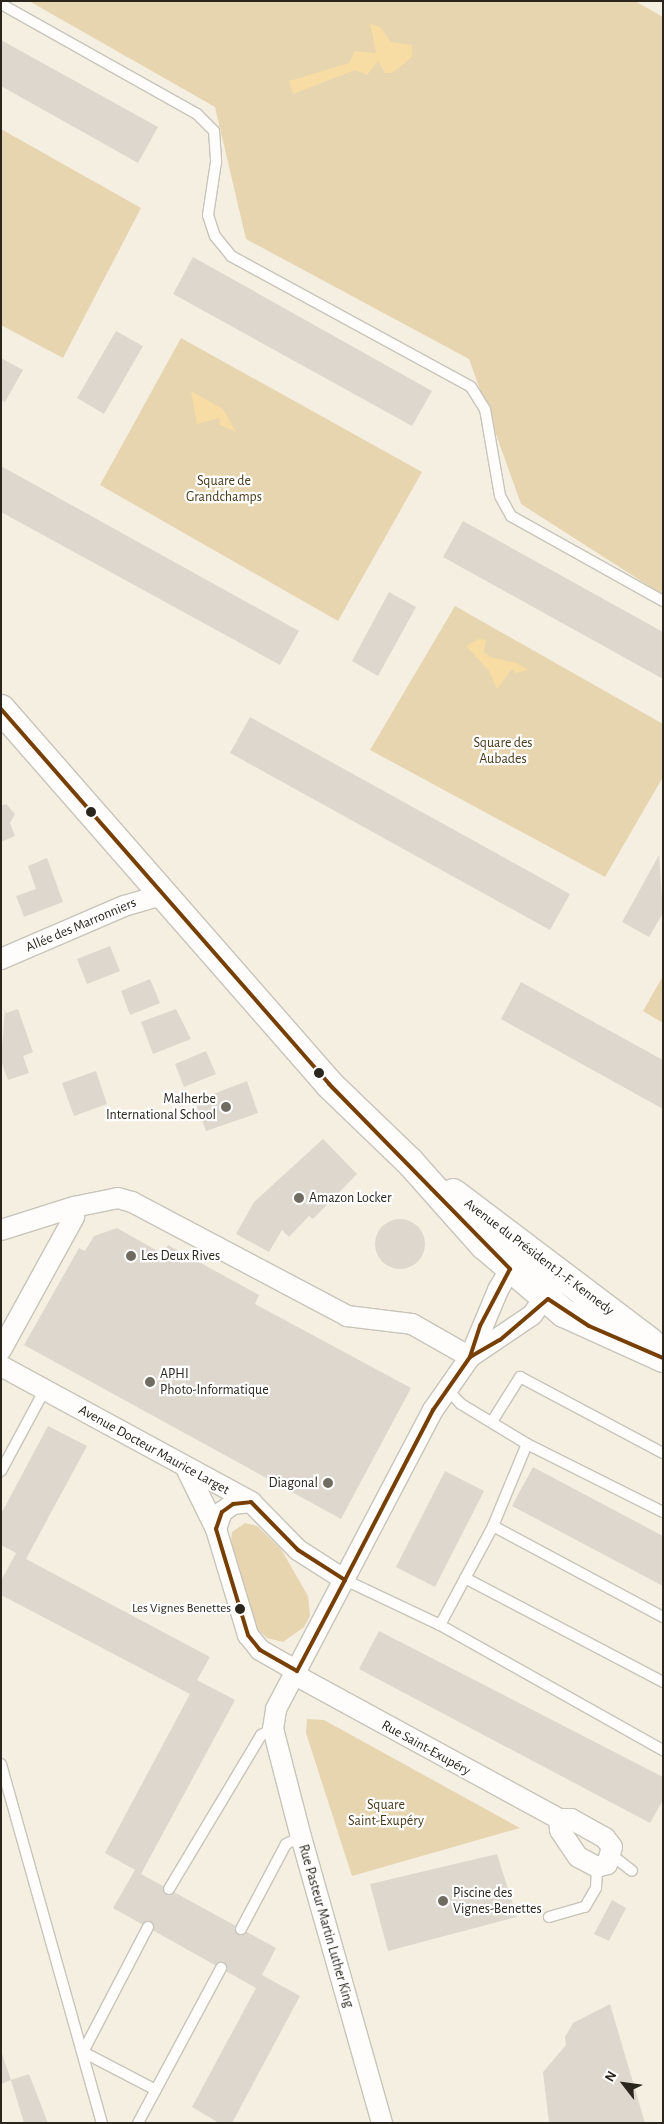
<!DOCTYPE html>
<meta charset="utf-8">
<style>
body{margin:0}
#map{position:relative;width:664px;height:2124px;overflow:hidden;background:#f5efe2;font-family:"Alegreya Sans",sans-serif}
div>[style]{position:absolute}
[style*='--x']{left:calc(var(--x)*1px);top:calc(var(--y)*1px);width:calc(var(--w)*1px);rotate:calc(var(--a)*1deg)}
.green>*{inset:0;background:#e7d5b0}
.water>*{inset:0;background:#f7dca4}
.building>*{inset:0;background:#ddd7cd}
.round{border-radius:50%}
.roads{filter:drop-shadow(1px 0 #c8c4ba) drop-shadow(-1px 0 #c8c4ba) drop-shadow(0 1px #c8c4ba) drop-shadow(0 -1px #c8c4ba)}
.lane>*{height:10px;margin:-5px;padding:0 5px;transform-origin:5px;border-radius:5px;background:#fefdfb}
.street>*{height:20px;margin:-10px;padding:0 10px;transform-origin:10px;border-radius:10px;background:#fefdfb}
.secondary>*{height:28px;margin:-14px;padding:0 14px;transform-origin:14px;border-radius:14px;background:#fefdfb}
.bus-1>*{height:4px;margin:-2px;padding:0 2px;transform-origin:2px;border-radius:2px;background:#783f04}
.dots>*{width:14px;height:14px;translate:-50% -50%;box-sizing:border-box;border:2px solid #fff;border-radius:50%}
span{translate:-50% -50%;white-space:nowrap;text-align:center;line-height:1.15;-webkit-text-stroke:4.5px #fff;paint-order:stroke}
.bus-label{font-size:13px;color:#2a261d}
.right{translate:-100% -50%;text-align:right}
.park-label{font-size:14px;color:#493b1a}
.street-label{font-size:14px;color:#2a261d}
.poi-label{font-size:14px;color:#2a261d}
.left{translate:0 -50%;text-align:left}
.frame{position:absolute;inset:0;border:2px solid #2a261d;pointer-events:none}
.north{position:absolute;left:599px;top:2059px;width:50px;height:50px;-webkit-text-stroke:4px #fff;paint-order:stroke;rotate:300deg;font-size:14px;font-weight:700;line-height:20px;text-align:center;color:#2a261d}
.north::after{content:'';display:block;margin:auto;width:18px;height:22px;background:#2a261d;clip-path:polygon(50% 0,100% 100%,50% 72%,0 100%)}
</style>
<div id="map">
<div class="green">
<i style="clip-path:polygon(29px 1px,635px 1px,663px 17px,663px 595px,521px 504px,469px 359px,246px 239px,215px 107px)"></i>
<i style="clip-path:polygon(1px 129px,141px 208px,63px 358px,1px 325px)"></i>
<i style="clip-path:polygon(181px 338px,422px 472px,338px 621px,100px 485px)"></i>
<i style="clip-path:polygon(455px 606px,663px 724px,663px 777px,605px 877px,370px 750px)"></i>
<i style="clip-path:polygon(663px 976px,663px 1023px,643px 1011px)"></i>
<i style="clip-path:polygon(245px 1523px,257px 1526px,281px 1549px,308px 1596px,310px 1616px,304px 1627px,283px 1642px,267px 1638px,254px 1626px,231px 1543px,232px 1532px)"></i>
<i style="clip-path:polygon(307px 1719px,324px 1720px,520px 1828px,352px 1876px,306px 1733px)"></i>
</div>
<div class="water">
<i style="clip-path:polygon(370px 23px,380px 27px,391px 42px,412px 45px,412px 57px,392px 73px,385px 73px,378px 61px,367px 75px,355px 70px,293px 94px,289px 81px,349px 63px,355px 51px,376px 53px)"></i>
<i style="clip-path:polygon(191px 391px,223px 409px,236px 432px,220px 425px,219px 418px,197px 424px)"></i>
<i style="clip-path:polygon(479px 639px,486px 640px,484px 652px,490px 657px,517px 663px,528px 670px,516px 673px,512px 669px,497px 689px,489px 671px,466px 646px)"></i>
</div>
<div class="building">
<i style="clip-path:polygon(1px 40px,158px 127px,138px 163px,1px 86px)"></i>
<i style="clip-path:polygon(193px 257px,432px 391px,412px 426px,173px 294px)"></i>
<i style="clip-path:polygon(116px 331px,143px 346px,104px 414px,77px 398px)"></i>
<i style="clip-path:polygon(1px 358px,23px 370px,5px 402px,1px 400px)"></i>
<i style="clip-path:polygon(1px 466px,299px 631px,280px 665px,1px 512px)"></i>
<i style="clip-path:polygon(463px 521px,663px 632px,663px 679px,443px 557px)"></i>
<i style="clip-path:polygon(389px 592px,416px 607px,378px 676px,352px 661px)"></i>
<i style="clip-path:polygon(250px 717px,570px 894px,550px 930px,230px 753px)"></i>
<i style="clip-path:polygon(6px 804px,15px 814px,10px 823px,15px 836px,1px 842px,1px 806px)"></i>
<i style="clip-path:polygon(659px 855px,663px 913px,649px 937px,622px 922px)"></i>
<i style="clip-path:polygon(47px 858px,63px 902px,24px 917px,16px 896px,36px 889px,28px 866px)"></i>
<i style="clip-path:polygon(110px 946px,120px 971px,87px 984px,77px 959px)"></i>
<i style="clip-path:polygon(150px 979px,160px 1003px,130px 1015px,121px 991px)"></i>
<i style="clip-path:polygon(521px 982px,663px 1060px,663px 1109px,501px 1019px)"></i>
<i style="clip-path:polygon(5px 1009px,6px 1013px,18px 1009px,33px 1052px,23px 1056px,29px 1073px,8px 1080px,1px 1061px)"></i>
<i style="clip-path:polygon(176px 1009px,191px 1039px,153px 1054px,141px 1022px)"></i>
<i style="clip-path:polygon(206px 1051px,216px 1074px,184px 1087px,175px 1064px)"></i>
<i style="clip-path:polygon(96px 1071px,107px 1104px,74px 1116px,62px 1083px)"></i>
<i style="clip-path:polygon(247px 1081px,258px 1113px,206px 1131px,195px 1101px)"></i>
<i style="clip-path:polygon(323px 1139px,357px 1174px,313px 1219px,309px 1216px,289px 1237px,282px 1230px,269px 1252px,236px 1234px,254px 1202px)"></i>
<i class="round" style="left:375px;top:1219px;width:50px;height:50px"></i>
<i style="clip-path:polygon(117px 1228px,163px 1254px,168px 1245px,259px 1295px,255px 1304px,411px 1388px,341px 1519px,24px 1345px,79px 1248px,85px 1251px,94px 1236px)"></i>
<i style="clip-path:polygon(48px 1426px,87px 1446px,26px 1559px,210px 1657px,197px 1680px,235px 1700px,141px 1874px,276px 1948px,262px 1975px,300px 1996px,232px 2123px,219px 2123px,192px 2107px,256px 1988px,113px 1908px,135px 1870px,105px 1853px,190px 1694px,1px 1595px,1px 1581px,16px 1553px,1px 1545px,1px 1514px)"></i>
<i style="clip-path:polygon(533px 1467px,663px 1536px,663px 1586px,512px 1506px)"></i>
<i style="clip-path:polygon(445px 1471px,484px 1491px,435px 1587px,396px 1567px)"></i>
<i style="clip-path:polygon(379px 1631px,663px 1777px,663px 1800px,650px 1823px,359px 1669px)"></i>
<i style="clip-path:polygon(497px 1854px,517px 1917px,388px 1951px,370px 1884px)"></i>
<i style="clip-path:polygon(612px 1900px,626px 1908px,609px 1941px,594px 1934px)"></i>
<i style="clip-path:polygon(610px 2004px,645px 2123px,549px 2123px,543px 2072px,566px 2045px,565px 2037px,573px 2023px)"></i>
<i style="clip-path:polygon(1px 2051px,11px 2080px,29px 2074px,48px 2123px,24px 2123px,11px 2080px,1px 2084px)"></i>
</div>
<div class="roads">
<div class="lane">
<i style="--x:1;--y:4;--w:225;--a:29.3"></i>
<i style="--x:197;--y:114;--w:24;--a:45"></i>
<i style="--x:214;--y:131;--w:31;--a:86"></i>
<i style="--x:216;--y:162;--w:54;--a:98.6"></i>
<i style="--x:208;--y:215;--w:22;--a:72"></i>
<i style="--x:215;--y:236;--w:26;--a:51"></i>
<i style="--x:231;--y:256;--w:273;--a:28.6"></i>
<i style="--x:471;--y:387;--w:26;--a:58"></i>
<i style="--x:485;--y:409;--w:88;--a:80.2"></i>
<i style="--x:500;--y:496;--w:23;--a:61"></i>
<i style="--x:511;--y:516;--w:174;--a:29.2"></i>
<i style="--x:446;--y:1388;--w:22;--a:47"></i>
<i style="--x:461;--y:1404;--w:77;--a:31.2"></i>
<i style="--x:527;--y:1444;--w:152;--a:26.6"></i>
<i style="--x:493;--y:1420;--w:51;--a:-57.9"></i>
<i style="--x:520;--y:1377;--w:162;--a:28"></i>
<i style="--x:1;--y:1471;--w:91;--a:-61.7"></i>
<i style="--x:493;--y:1526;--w:89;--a:-67.5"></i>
<i style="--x:465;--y:1578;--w:224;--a:27.7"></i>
<i style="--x:345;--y:1580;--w:105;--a:25.3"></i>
<i style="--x:440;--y:1625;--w:256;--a:29.3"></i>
<i style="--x:440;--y:1625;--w:112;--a:-61.8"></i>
<i style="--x:493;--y:1526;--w:193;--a:28.2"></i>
<i style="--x:1;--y:1764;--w:373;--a:74.3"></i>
<i style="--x:613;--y:1856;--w:24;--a:38"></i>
<i style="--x:169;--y:1889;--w:179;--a:-59.1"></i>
<i style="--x:261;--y:1735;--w:13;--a:-27"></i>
<i style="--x:549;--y:1917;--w:37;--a:-16"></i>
<i style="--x:585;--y:1907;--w:22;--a:-60"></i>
<i style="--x:596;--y:1888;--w:21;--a:-87"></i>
<i style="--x:148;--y:1927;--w:141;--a:117.5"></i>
<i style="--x:83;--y:2052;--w:82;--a:27.5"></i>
<i style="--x:241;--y:1929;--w:96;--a:-62.1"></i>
<i style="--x:286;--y:1844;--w:17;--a:-25"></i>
<i style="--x:138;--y:2123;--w:176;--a:-61.8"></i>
</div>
<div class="street">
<i style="--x:1;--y:959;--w:134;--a:-23.3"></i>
<i style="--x:124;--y:906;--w:40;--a:-16"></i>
<i style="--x:1;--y:1230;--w:77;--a:-17.5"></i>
<i style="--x:74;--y:1207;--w:45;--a:-11.6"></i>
<i style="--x:118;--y:1198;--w:15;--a:16"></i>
<i style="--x:132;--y:1202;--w:243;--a:27.9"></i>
<i style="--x:347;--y:1316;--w:65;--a:7"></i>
<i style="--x:412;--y:1324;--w:67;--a:29.6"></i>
<i style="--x:1;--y:1350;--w:152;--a:-61.2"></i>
<i style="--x:74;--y:1217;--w:10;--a:-90"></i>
<i style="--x:470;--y:1357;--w:75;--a:-34.1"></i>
<i style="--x:532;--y:1315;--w:35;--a:-53"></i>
<i style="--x:1;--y:1366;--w:285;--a:28.5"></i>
<i style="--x:251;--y:1502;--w:67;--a:45.6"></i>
<i style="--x:298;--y:1550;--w:56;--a:32.6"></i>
<i style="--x:187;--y:1470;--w:66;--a:63.8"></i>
<i style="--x:216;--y:1529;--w:111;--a:73.2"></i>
<i style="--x:248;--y:1635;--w:19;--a:51"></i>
<i style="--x:260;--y:1650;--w:43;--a:29.6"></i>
<i style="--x:216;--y:1529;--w:18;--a:-71"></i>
<i style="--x:222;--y:1512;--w:14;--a:-36"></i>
<i style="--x:233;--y:1504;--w:18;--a:-6"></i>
<i style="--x:295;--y:1675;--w:301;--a:28.6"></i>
<i style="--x:559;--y:1819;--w:12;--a:0"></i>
<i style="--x:571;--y:1819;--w:39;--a:29"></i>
<i style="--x:605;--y:1838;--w:11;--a:52"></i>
<i style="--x:612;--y:1847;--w:18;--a:106"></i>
<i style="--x:607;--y:1864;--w:10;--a:163"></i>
<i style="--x:597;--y:1867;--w:21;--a:-152"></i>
<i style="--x:578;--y:1857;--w:32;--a:-124"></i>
<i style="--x:560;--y:1830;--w:11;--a:-95"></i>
<i style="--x:382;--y:2123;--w:297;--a:-105.8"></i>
<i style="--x:301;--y:1837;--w:112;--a:-104.5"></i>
<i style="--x:273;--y:1729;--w:20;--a:-81"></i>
<i style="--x:276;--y:1709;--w:338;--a:-62.3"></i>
<i style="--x:433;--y:1410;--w:65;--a:-55.1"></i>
<i style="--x:470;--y:1357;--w:73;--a:-67.3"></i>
<i style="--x:498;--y:1290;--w:24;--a:-60"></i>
<i style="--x:510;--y:1269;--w:13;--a:-27"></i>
</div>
<div class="secondary">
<i style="--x:1;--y:709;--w:498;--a:48.8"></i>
<i style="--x:329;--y:1084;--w:112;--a:43.9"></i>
<i style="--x:410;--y:1162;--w:111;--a:48.3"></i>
<i style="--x:484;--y:1245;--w:105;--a:40.4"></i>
<i style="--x:564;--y:1313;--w:109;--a:24.4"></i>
<i style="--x:453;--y:1193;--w:247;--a:37.1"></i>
</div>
</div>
<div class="bus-1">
<i style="--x:1;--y:709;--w:498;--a:48.8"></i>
<i style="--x:329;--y:1084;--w:259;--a:45.6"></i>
<i style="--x:510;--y:1269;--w:64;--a:117.8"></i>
<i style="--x:480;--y:1326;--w:33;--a:108"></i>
<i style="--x:470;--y:1357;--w:65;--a:124.9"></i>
<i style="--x:433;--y:1410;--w:191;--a:117.4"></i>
<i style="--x:470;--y:1357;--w:34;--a:-30"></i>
<i style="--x:500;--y:1340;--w:63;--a:-40.5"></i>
<i style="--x:548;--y:1299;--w:49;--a:33.4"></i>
<i style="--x:589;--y:1326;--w:81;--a:23.4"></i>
<i style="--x:251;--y:1502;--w:67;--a:45.6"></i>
<i style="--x:298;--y:1550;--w:56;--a:32.6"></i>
<i style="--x:345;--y:1580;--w:103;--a:117.8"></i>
<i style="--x:297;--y:1671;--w:43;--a:-150.4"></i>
<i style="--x:260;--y:1650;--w:19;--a:-129"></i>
<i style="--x:248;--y:1635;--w:111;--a:-106.8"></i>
<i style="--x:216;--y:1529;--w:18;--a:-71"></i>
<i style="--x:222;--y:1512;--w:14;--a:-36"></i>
<i style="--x:233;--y:1504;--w:18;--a:-6"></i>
</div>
<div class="dots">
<i style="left:91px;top:812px;background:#2a261d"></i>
<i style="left:319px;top:1073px;background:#2a261d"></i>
<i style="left:226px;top:1107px;background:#716c62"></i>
<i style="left:299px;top:1198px;background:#716c62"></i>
<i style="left:131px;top:1256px;background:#716c62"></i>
<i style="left:150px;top:1382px;background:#716c62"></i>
<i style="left:328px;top:1483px;background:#716c62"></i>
<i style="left:240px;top:1609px;background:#2a261d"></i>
<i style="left:443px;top:1901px;background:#716c62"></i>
</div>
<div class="bus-label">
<span class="right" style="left:231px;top:1609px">Les Vignes Benettes</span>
</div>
<div class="park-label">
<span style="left:224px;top:489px">Square de<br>Grandchamps</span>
<span style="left:503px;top:751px">Square des<br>Aubades</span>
<span style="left:386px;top:1813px">Square<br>Saint-Exupéry</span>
</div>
<div class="street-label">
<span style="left:81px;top:925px;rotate:-23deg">Allée des Marronniers</span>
<span style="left:539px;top:1257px;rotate:37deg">Avenue du Président J.-F. Kennedy</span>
<span style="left:154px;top:1450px;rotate:29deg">Avenue Docteur Maurice Larget</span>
<span style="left:426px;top:1748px;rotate:29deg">Rue Saint-Exupéry</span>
<span style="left:326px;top:1926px;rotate:74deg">Rue Pasteur Martin Luther King</span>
</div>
<div class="poi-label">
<span class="right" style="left:216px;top:1107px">Malherbe<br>International School</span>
<span class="left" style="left:309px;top:1198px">Amazon Locker</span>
<span class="left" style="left:141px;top:1256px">Les Deux Rives</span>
<span class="left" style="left:160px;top:1382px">APHI<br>Photo-Informatique</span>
<span class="right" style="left:318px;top:1483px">Diagonal</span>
<span class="left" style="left:453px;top:1901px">Piscine des<br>Vignes-Benettes</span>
</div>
<div class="frame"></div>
<div class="north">N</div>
</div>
